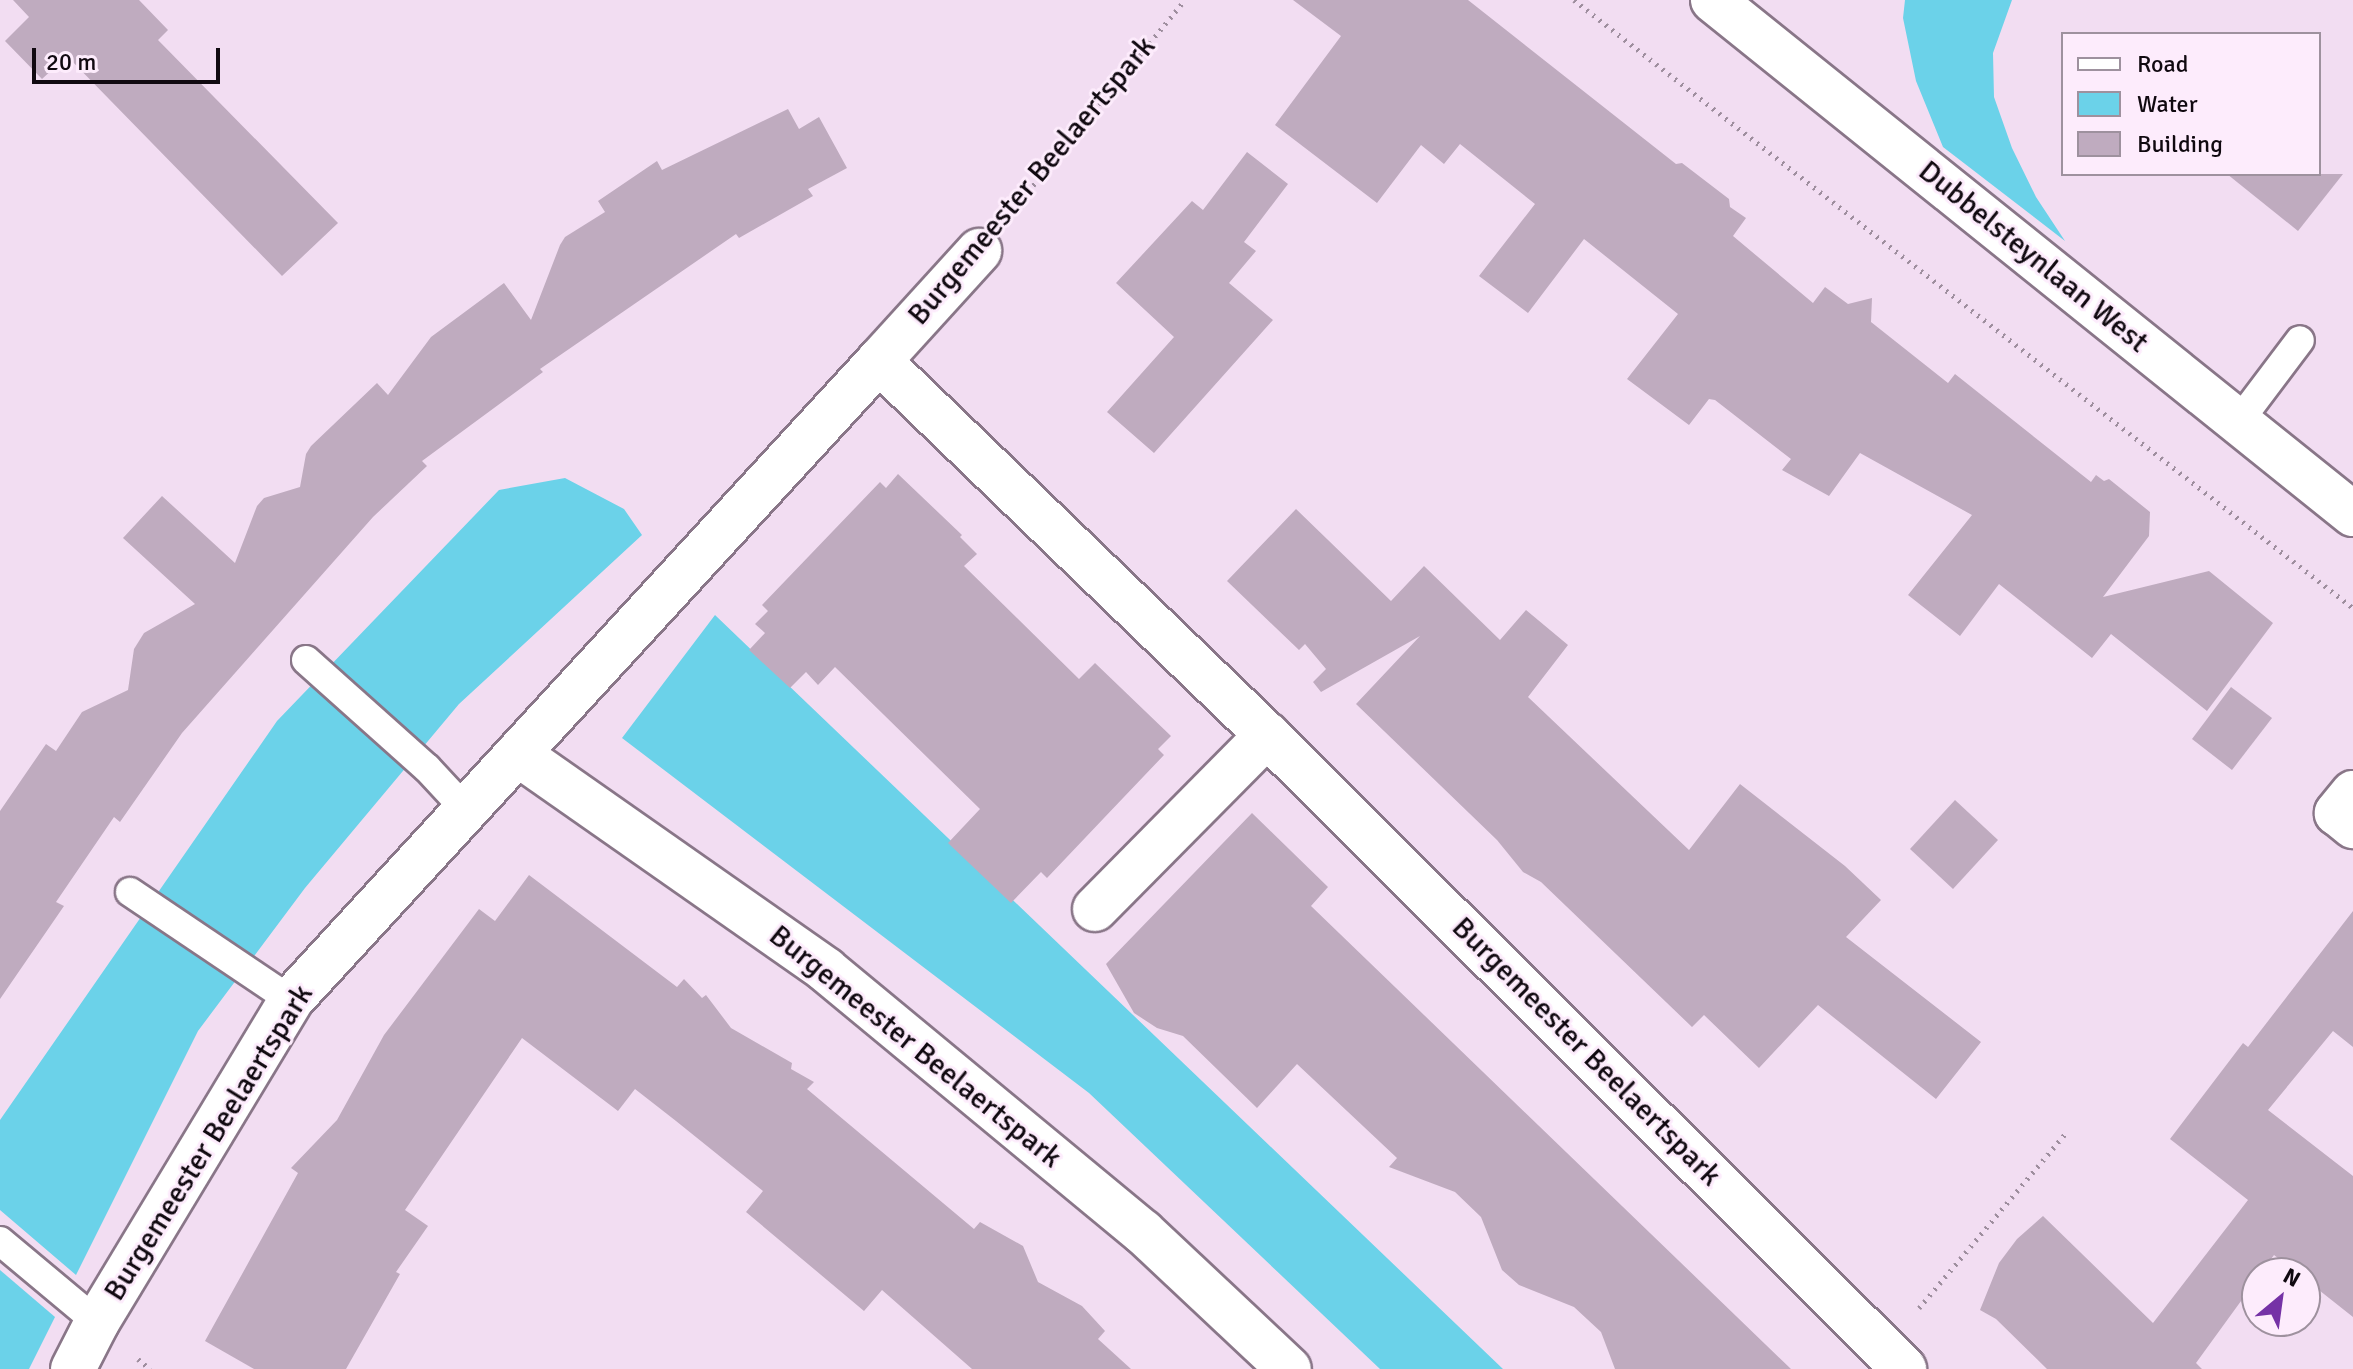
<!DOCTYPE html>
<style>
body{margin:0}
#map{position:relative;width:2353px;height:1369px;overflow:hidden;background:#f2ddf2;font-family:Signika,sans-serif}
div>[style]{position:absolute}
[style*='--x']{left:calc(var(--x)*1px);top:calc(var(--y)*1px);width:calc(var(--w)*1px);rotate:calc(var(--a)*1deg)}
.water>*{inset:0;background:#6bd2e9}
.building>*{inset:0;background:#bfabbf}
.path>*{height:5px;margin-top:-2.5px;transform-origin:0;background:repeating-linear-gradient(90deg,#9e8e9e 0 2px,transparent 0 8px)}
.roads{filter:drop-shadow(2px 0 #897688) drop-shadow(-2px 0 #897688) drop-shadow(0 2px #897688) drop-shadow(0 -2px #897688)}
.service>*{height:28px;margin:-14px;padding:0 14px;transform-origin:14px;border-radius:14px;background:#fff}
.minor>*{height:44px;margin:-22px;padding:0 22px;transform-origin:22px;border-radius:22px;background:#fff}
span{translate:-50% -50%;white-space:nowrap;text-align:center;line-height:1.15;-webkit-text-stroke:6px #fdecfc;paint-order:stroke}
.street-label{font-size:30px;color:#100910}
.legend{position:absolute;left:2061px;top:32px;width:260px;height:144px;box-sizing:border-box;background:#fdecfc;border:2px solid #9e919e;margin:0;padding:10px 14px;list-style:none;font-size:24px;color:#100910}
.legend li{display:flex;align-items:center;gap:16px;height:40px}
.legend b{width:40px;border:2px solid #9e919e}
.north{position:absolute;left:2241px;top:1257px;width:80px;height:80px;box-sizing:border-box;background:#fdecfc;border:2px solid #9e919e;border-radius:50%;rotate:29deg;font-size:22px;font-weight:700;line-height:32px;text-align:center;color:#100910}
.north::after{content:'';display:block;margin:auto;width:28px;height:36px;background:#7532a6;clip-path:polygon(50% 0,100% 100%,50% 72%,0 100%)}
.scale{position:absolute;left:32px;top:48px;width:188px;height:36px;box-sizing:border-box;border:4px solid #100910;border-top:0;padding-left:10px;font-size:24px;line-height:28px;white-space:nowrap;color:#100910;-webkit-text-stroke:6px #fdecfc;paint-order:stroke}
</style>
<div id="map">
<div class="water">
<i style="clip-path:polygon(1905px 0,2012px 0,1993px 53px,1994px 97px,2012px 148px,2036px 197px,2065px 241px,1943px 147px,1916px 81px,1903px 18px)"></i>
<i style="clip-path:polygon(565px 478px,624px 509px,642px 535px,459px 704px,305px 888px,198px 1031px,76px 1275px,0 1210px,0 1120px,277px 721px,499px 490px)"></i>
<i style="clip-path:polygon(715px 615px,1503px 1369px,1380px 1369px,1089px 1093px,622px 738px)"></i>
<i style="clip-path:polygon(0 1270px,55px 1317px,29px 1369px,0 1369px)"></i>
</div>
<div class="building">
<i style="clip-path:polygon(13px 0,139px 0,168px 30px,158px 40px,338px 223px,282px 276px,67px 56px,42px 79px,5px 41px,29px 17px)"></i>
<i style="clip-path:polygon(1293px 0,1468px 0,1676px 164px,1682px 163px,1729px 199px,1730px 207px,1746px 218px,1733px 236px,1813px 303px,1825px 287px,1848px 304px,1872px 298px,1871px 322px,1948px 383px,1955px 374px,2091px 482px,2096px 475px,2104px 481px,2109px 479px,2150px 512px,2149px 536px,2103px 597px,2209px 571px,2273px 623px,2207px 711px,2111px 634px,2092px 658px,1999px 584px,1960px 636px,1908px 595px,1972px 515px,1860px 453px,1829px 496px,1782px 470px,1791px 459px,1715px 400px,1709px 399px,1689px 425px,1627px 379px,1678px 314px,1584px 239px,1528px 313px,1479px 276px,1535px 204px,1460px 144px,1444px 164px,1421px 145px,1377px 203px,1275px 125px,1341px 36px)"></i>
<i style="clip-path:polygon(788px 109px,799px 129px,819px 117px,847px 168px,808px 189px,813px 196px,739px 238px,736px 234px,540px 369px,543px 372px,422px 461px,427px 466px,373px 517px,182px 733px,120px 822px,114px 817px,56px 902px,64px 906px,0 999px,0 811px,46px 744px,56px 751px,82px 712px,128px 690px,134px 649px,144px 633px,195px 604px,123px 538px,162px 496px,235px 563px,257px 506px,264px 498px,300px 487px,306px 454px,311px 446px,377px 383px,388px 395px,431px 337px,504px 283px,531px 320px,560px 245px,565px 237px,605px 212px,598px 201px,657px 161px,662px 170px)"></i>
<i style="clip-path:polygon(1247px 152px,1288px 184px,1244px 242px,1256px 251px,1229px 283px,1273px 320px,1154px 453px,1107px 412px,1174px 337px,1116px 283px,1192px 201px,1203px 210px)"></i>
<i style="clip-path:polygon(2227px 174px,2343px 174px,2298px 231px)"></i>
<i style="clip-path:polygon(898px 474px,962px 535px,960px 537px,977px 554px,964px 566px,1079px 679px,1095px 663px,1171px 736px,1158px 749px,1164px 755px,1104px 818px,1047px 878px,1041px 872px,1011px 903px,948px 843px,980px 809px,835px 667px,818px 685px,806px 672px,790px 688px,749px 650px,765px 633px,755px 624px,768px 611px,762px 605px,880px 482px,886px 488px)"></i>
<i style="clip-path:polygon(1296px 509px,1391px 601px,1424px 566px,1500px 640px,1526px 610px,1568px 645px,1528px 697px,1689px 850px,1740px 784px,1845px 866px,1881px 900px,1846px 937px,1981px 1042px,1936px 1099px,1818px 1005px,1759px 1068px,1704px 1015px,1692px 1027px,1541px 882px,1523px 872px,1497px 840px,1356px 704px,1420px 636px,1321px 692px,1313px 682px,1326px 669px,1305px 644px,1299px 650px,1227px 581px)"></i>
<i style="clip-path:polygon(2231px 687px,2272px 718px,2232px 770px,2192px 739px)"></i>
<i style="clip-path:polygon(1955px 800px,1998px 840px,1953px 889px,1910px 849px)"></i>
<i style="clip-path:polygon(1252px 813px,1328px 887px,1311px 906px,1791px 1369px,1615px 1369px,1601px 1332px,1574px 1307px,1519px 1285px,1502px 1270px,1481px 1217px,1455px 1192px,1389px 1167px,1397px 1158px,1297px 1064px,1257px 1108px,1183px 1036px,1157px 1028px,1134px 1013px,1106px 964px)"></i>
<i style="clip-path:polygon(529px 875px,677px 987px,684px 979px,702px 998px,706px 995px,731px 1028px,792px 1063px,791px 1069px,814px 1082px,807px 1089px,974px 1229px,980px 1222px,1023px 1246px,1038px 1282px,1082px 1306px,1105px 1331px,1098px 1339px,1131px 1369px,972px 1369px,882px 1290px,864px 1311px,746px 1212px,763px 1191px,676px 1121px,635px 1089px,618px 1111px,522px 1038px,405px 1210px,428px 1226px,396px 1272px,400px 1274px,346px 1369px,254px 1369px,205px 1341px,298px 1173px,291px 1168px,337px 1120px,384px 1035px,479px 909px,495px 921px)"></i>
<i style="clip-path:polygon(2353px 911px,2353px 1047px,2333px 1031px,2268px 1110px,2353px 1176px,2353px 1317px,2305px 1279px,2305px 1273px,2297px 1273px,2274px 1255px,2261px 1273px,2257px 1273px,2257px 1279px,2196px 1363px,2202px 1369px,2047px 1369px,1996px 1319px,1980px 1310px,1999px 1263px,2017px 1239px,2043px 1216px,2153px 1323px,2248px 1200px,2170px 1139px,2243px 1043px,2248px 1047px)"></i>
</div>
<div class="path">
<i style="--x:1574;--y:0;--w:988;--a:37.97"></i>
<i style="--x:1013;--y:210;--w:271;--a:-50.7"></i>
<i style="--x:1919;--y:1308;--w:227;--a:-50"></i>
<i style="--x:138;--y:1359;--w:16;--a:40"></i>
</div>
<div class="roads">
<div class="service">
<i style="--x:2239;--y:421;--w:101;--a:-53"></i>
<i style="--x:306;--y:660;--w:162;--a:41.8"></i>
<i style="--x:427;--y:768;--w:56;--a:47.2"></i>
<i style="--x:130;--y:892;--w:194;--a:33.9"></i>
<i style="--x:0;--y:1241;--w:126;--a:39.9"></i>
</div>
<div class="minor">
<i style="--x:1713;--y:0;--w:821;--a:38.77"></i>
<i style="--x:879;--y:361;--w:149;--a:-47.7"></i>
<i style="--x:518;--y:754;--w:376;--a:35"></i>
<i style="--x:826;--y:970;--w:411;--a:39.6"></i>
<i style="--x:1143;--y:1232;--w:200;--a:43.2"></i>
<i style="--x:2353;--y:793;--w:26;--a:129"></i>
<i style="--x:2337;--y:813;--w:21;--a:39"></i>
<i style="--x:1095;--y:909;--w:245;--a:-45.3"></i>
<i style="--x:73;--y:1369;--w:53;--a:-62.9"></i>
<i style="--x:97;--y:1322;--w:376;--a:-58.9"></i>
<i style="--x:291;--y:1000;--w:868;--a:-47.38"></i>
<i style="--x:879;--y:361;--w:539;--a:43.95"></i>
<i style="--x:1267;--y:735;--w:899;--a:44.86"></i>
</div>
</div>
<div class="street-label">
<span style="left:1032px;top:181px;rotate:-50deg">Burgemeester Beelaertspark</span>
<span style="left:2033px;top:257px;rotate:39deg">Dubbelsteynlaan West</span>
<span style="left:915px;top:1047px;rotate:39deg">Burgemeester Beelaertspark</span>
<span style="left:1586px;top:1052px;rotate:45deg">Burgemeester Beelaertspark</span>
<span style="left:209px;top:1143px;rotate:-58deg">Burgemeester Beelaertspark</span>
</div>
<ul class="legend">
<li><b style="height:10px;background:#fff"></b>Road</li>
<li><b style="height:22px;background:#6bd2e9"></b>Water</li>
<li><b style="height:22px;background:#bfabbf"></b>Building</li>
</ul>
<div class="north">N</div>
<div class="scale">20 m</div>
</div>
